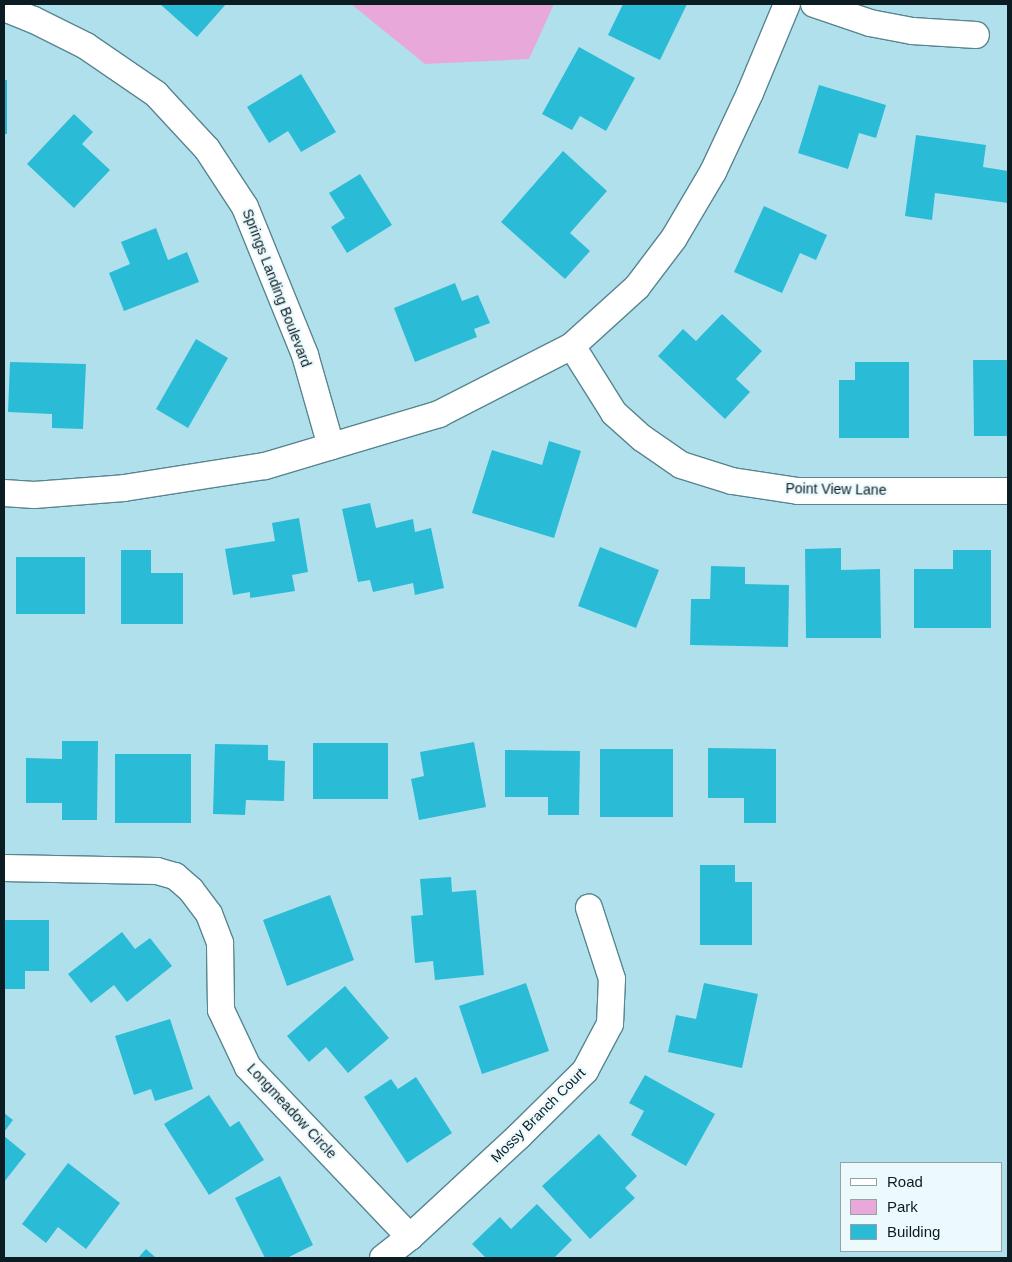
<!DOCTYPE html>
<style>
body{margin:0}
#map{position:relative;width:1012px;height:1262px;overflow:hidden;background:#b0e0ec;font-family:Arial,sans-serif}
div>[style]{position:absolute}
[style*='--x']{left:calc(var(--x)*1px);top:calc(var(--y)*1px);width:calc(var(--w)*1px);rotate:calc(var(--a)*1deg)}
.green>*{inset:0;background:#e9a8da}
.building>*{inset:0;background:#2abbd7}
.roads{filter:drop-shadow(1px 0 #588590) drop-shadow(-1px 0 #588590) drop-shadow(0 1px #588590) drop-shadow(0 -1px #588590)}
.minor>*{height:26px;margin:-13px;padding:0 13px;transform-origin:13px;border-radius:13px;background:#fff}
span{translate:-50% -50%;white-space:nowrap;text-align:center;line-height:1.15;-webkit-text-stroke:4.5px #ecfafe;paint-order:stroke}
.street-label{font-size:14px;color:#0b1d22}
.frame{position:absolute;inset:0;border:5px solid #0b1d22;pointer-events:none}
.legend{position:absolute;left:840px;top:1162px;width:162px;height:90px;box-sizing:border-box;background:#ecfafe;border:1px solid #92a2a6;margin:0;padding:6px 9px;list-style:none;font-size:15px;color:#0b1d22}
.legend li{display:flex;align-items:center;gap:10px;height:25px}
.legend b{width:25px;border:1px solid #92a2a6}
</style>
<div id="map">
<div class="green">
<i style="clip-path:polygon(351px 4px,554px 4px,529px 59px,425px 64px)"></i>
</div>
<div class="building">
<i style="clip-path:polygon(160px 4px,226px 4px,197px 37px)"></i>
<i style="clip-path:polygon(623px 4px,687px 4px,660px 60px,608px 35px)"></i>
<i style="clip-path:polygon(579px 47px,635px 78px,606px 131px,580px 116px,572px 130px,542px 114px)"></i>
<i style="clip-path:polygon(301px 74px,336px 132px,301px 152px,288px 131px,269px 143px,247px 107px)"></i>
<i style="clip-path:polygon(4px 80px,7px 80px,7px 134px,4px 134px)"></i>
<i style="clip-path:polygon(819px 85px,886px 105px,876px 138px,859px 133px,848px 169px,798px 153px)"></i>
<i style="clip-path:polygon(74px 114px,93px 132px,82px 144px,110px 170px,74px 208px,27px 164px)"></i>
<i style="clip-path:polygon(916px 135px,986px 145px,983px 167px,1008px 171px,1008px 203px,935px 193px,932px 220px,905px 216px)"></i>
<i style="clip-path:polygon(563px 151px,607px 191px,570px 233px,590px 251px,565px 279px,501px 222px)"></i>
<i style="clip-path:polygon(360px 174px,392px 225px,347px 253px,331px 227px,345px 218px,329px 193px)"></i>
<i style="clip-path:polygon(764px 206px,827px 235px,816px 260px,800px 253px,782px 293px,734px 272px)"></i>
<i style="clip-path:polygon(156px 228px,168px 260px,187px 252px,199px 282px,124px 311px,109px 273px,130px 264px,121px 242px)"></i>
<i style="clip-path:polygon(455px 283px,462px 301px,478px 295px,490px 323px,474px 329px,477px 337px,415px 362px,394px 308px)"></i>
<i style="clip-path:polygon(722px 314px,762px 351px,736px 379px,750px 392px,725px 419px,658px 356px,683px 329px,696px 341px)"></i>
<i style="clip-path:polygon(196px 339px,228px 358px,188px 428px,156px 409px)"></i>
<i style="clip-path:polygon(973px 360px,1008px 360px,1008px 436px,974px 436px)"></i>
<i style="clip-path:polygon(10px 362px,86px 364px,83px 429px,52px 428px,52px 414px,8px 412px)"></i>
<i style="clip-path:polygon(855px 362px,909px 362px,909px 438px,839px 438px,839px 380px,855px 380px)"></i>
<i style="clip-path:polygon(549px 441px,581px 451px,554px 538px,472px 513px,492px 450px,542px 465px)"></i>
<i style="clip-path:polygon(370px 503px,376px 528px,413px 519px,415px 532px,431px 528px,444px 588px,415px 595px,413px 583px,373px 592px,370px 580px,358px 582px,342px 509px)"></i>
<i style="clip-path:polygon(299px 518px,308px 572px,292px 575px,295px 591px,250px 598px,250px 592px,233px 595px,225px 549px,275px 541px,272px 523px)"></i>
<i style="clip-path:polygon(600px 547px,659px 570px,636px 628px,578px 606px)"></i>
<i style="clip-path:polygon(841px 548px,841px 570px,880px 569px,881px 638px,806px 638px,805px 549px)"></i>
<i style="clip-path:polygon(121px 550px,151px 550px,151px 573px,183px 573px,183px 624px,121px 624px)"></i>
<i style="clip-path:polygon(953px 550px,991px 550px,991px 628px,914px 628px,914px 569px,953px 569px)"></i>
<i style="clip-path:polygon(16px 557px,85px 557px,85px 614px,16px 614px)"></i>
<i style="clip-path:polygon(711px 566px,745px 567px,745px 584px,789px 585px,788px 647px,690px 645px,691px 599px,710px 599px)"></i>
<i style="clip-path:polygon(62px 741px,98px 741px,97px 820px,62px 820px,62px 803px,26px 803px,26px 758px,62px 759px)"></i>
<i style="clip-path:polygon(474px 742px,486px 807px,419px 820px,411px 779px,424px 776px,420px 752px)"></i>
<i style="clip-path:polygon(313px 743px,388px 743px,388px 799px,313px 799px)"></i>
<i style="clip-path:polygon(215px 744px,268px 745px,268px 760px,285px 761px,284px 801px,246px 800px,245px 815px,213px 814px)"></i>
<i style="clip-path:polygon(708px 748px,776px 749px,776px 823px,744px 823px,744px 798px,708px 798px)"></i>
<i style="clip-path:polygon(600px 749px,673px 749px,673px 817px,600px 817px)"></i>
<i style="clip-path:polygon(505px 750px,580px 751px,579px 815px,548px 815px,548px 797px,505px 797px)"></i>
<i style="clip-path:polygon(115px 754px,191px 754px,191px 823px,115px 823px)"></i>
<i style="clip-path:polygon(700px 865px,735px 865px,735px 882px,752px 882px,752px 945px,700px 945px)"></i>
<i style="clip-path:polygon(451px 877px,452px 892px,476px 890px,484px 975px,435px 980px,433px 961px,415px 963px,411px 916px,423px 915px,420px 879px)"></i>
<i style="clip-path:polygon(330px 895px,354px 960px,287px 986px,263px 920px)"></i>
<i style="clip-path:polygon(4px 920px,49px 920px,49px 971px,25px 971px,25px 989px,4px 989px)"></i>
<i style="clip-path:polygon(122px 932px,135px 949px,150px 938px,172px 966px,127px 1002px,114px 985px,91px 1003px,68px 974px)"></i>
<i style="clip-path:polygon(526px 983px,549px 1051px,482px 1074px,459px 1006px)"></i>
<i style="clip-path:polygon(704px 983px,758px 994px,742px 1068px,668px 1052px,676px 1015px,696px 1019px)"></i>
<i style="clip-path:polygon(345px 986px,389px 1038px,348px 1073px,326px 1047px,309px 1062px,287px 1036px)"></i>
<i style="clip-path:polygon(170px 1019px,193px 1089px,155px 1101px,151px 1089px,134px 1095px,115px 1036px)"></i>
<i style="clip-path:polygon(645px 1075px,715px 1114px,686px 1166px,631px 1135px,644px 1111px,629px 1103px)"></i>
<i style="clip-path:polygon(416px 1077px,452px 1133px,407px 1163px,364px 1097px,391px 1079px,398px 1089px)"></i>
<i style="clip-path:polygon(209px 1095px,230px 1127px,239px 1121px,264px 1160px,209px 1195px,164px 1124px)"></i>
<i style="clip-path:polygon(4px 1113px,13px 1120px,4px 1132px)"></i>
<i style="clip-path:polygon(599px 1134px,637px 1176px,625px 1188px,635px 1198px,590px 1239px,542px 1186px)"></i>
<i style="clip-path:polygon(4px 1136px,26px 1154px,4px 1182px)"></i>
<i style="clip-path:polygon(68px 1163px,120px 1203px,86px 1249px,58px 1227px,46px 1243px,22px 1224px)"></i>
<i style="clip-path:polygon(280px 1176px,313px 1245px,287px 1258px,265px 1258px,235px 1198px)"></i>
<i style="clip-path:polygon(537px 1204px,572px 1240px,554px 1258px,486px 1258px,472px 1244px,500px 1217px,511px 1229px)"></i>
<i style="clip-path:polygon(146px 1249px,156px 1258px,138px 1258px)"></i>
</div>
<div class="roads">
<div class="minor">
<i style="--x:814;--y:4;--w:59;--a:18.7"></i>
<i style="--x:870;--y:23;--w:43;--a:10.8"></i>
<i style="--x:912;--y:31;--w:64;--a:3.6"></i>
<i style="--x:4;--y:8;--w:32;--a:22"></i>
<i style="--x:34;--y:20;--w:58;--a:26.6"></i>
<i style="--x:86;--y:46;--w:85;--a:34.4"></i>
<i style="--x:156;--y:94;--w:75;--a:47.2"></i>
<i style="--x:207;--y:149;--w:69;--a:56.8"></i>
<i style="--x:245;--y:207;--w:160;--a:67.9"></i>
<i style="--x:305;--y:355;--w:95;--a:74.1"></i>
<i style="--x:572;--y:346;--w:79;--a:57.9"></i>
<i style="--x:614;--y:413;--w:38;--a:42"></i>
<i style="--x:642;--y:438;--w:47;--a:34.7"></i>
<i style="--x:681;--y:465;--w:53;--a:17.4"></i>
<i style="--x:732;--y:481;--w:67;--a:8.6"></i>
<i style="--x:798;--y:491;--w:210;--a:0"></i>
<i style="--x:4;--y:493;--w:30;--a:4"></i>
<i style="--x:34;--y:495;--w:90;--a:-4.4"></i>
<i style="--x:124;--y:488;--w:143;--a:-8.9"></i>
<i style="--x:265;--y:466;--w:182;--a:-16.6"></i>
<i style="--x:439;--y:414;--w:149;--a:-27.1"></i>
<i style="--x:572;--y:346;--w:88;--a:-42.2"></i>
<i style="--x:637;--y:287;--w:61;--a:-52.9"></i>
<i style="--x:674;--y:238;--w:77;--a:-59.4"></i>
<i style="--x:713;--y:172;--w:87;--a:-64.9"></i>
<i style="--x:750;--y:93;--w:96;--a:-67.4"></i>
<i style="--x:4;--y:868;--w:153;--a:1.1"></i>
<i style="--x:157;--y:871;--w:19;--a:16"></i>
<i style="--x:175;--y:876;--w:21;--a:41"></i>
<i style="--x:191;--y:890;--w:30;--a:53"></i>
<i style="--x:209;--y:914;--w:31;--a:69"></i>
<i style="--x:220;--y:943;--w:67;--a:89.1"></i>
<i style="--x:221;--y:1010;--w:63;--a:64.7"></i>
<i style="--x:248;--y:1067;--w:235;--a:46.4"></i>
<i style="--x:383;--y:1258;--w:34;--a:-38"></i>
<i style="--x:410;--y:1237;--w:149;--a:-42.8"></i>
<i style="--x:519;--y:1136;--w:93;--a:-44.6"></i>
<i style="--x:585;--y:1071;--w:53;--a:-62"></i>
<i style="--x:610;--y:1024;--w:45;--a:-87.5"></i>
<i style="--x:612;--y:979;--w:75;--a:-107.9"></i>
</div>
</div>
<div class="street-label">
<span style="left:277px;top:288px;rotate:69deg">Springs Landing Boulevard</span>
<span style="left:836px;top:489px;rotate:1deg">Point View Lane</span>
<span style="left:292px;top:1111px;rotate:47deg">Longmeadow Circle</span>
<span style="left:538px;top:1115px;rotate:-45deg">Mossy Branch Court</span>
</div>
<div class="frame"></div>
<ul class="legend">
<li><b style="height:6px;background:#fff"></b>Road</li>
<li><b style="height:14px;background:#e9a8da"></b>Park</li>
<li><b style="height:14px;background:#2abbd7"></b>Building</li>
</ul>
</div>
